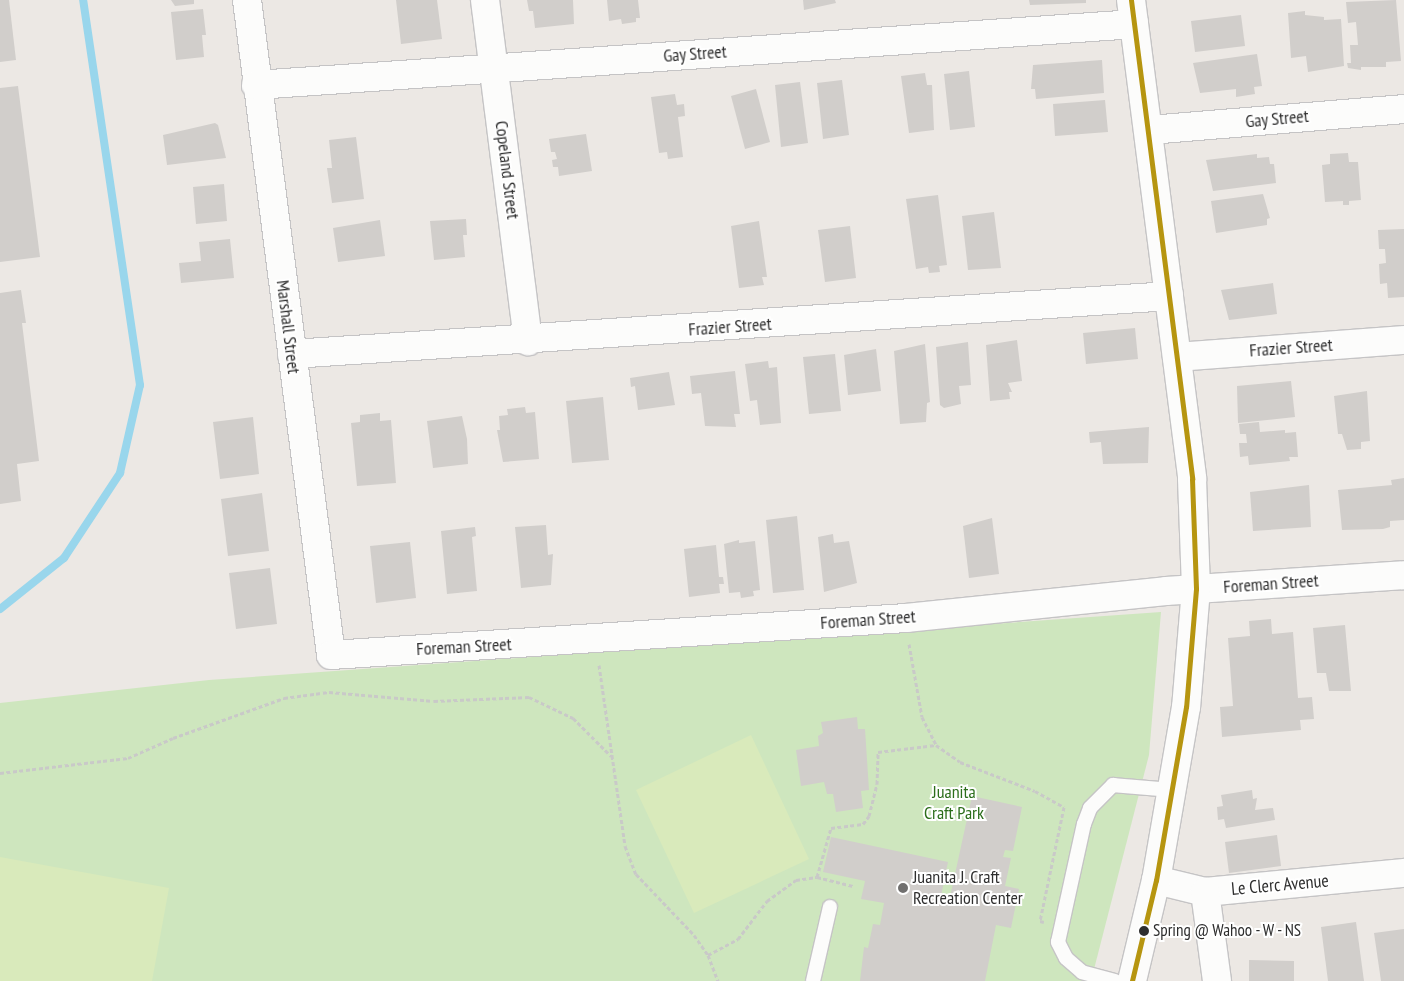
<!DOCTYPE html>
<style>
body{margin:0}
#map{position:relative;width:1404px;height:981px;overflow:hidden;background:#ece8e4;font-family:"PT Sans Narrow",sans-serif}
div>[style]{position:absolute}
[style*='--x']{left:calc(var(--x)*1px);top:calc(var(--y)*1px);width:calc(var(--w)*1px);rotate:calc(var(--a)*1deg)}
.green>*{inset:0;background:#cee6be}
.pitch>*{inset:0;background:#d9eabb}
.stream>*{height:8px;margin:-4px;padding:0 4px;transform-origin:4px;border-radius:4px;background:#99d6ec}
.building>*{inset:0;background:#d1cecb}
.path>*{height:3px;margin-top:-1.5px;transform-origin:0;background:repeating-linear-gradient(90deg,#c9c9c8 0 4px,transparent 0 6.5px)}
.roads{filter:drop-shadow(1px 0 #c5c4c5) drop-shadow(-1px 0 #c5c4c5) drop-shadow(0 1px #c5c4c5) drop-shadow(0 -1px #c5c4c5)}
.service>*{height:14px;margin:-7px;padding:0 7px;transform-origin:7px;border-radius:7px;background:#fcfcfb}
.minor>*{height:28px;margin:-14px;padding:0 14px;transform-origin:14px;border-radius:14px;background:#fcfcfb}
.tertiary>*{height:28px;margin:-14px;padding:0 14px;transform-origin:14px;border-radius:14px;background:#fcfcfb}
.bus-1>*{height:5px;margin:-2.5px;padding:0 2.5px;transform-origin:2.5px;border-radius:2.5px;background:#b69510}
.dots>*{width:14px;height:14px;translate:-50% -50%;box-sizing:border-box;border:2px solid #fff;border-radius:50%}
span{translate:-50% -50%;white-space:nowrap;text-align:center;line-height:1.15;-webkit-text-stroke:4px #fff;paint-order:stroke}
.bus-label{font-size:17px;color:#2e2e2e}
.left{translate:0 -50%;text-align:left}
.street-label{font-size:18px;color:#2e2e2e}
.park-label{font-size:18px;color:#2c6e1b}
.poi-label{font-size:18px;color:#2e2e2e}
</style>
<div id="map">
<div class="green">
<i style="clip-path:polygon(1161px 612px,1149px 755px,1091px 981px,0 981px,0 703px,209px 680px)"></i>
</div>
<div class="pitch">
<i style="clip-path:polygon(751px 735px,809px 859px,694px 913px,636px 790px)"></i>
<i style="clip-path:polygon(0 857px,169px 888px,152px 981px,0 981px)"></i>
</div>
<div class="stream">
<i style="--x:0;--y:609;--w:82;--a:-38.6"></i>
<i style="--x:64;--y:558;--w:102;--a:-56.6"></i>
<i style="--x:120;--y:473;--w:90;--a:-77.2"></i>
<i style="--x:140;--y:385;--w:389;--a:-98.4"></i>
</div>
<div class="building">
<i style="clip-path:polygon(0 0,9px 0,16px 60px,0 62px)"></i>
<i style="clip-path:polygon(171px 0,194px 0,194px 4px,175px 6px)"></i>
<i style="clip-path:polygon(396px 0,437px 0,442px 39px,401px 44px)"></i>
<i style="clip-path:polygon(527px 0,573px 0,574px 24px,535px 28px,533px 11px,529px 11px)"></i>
<i style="clip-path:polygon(607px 0,638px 0,640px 18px,636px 18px,636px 22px,622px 24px,621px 19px,609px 21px)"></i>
<i style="clip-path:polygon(803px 0,835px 0,836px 3px,804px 10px)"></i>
<i style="clip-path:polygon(1029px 0,1086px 0,1086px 3px,1030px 5px)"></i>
<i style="clip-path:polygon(1396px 0,1401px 61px,1386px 62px,1386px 67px,1361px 67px,1361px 70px,1348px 68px,1347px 63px,1351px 63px,1350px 45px,1358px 45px,1356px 22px,1348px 23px,1346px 2px)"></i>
<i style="clip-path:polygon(203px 9px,206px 35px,202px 35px,204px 57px,176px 60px,171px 12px)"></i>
<i style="clip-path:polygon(1305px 11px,1305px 15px,1324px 17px,1324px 20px,1341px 19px,1344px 66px,1308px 72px,1306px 56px,1291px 58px,1288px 13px)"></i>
<i style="clip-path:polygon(1241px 15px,1245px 46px,1195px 52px,1191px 21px)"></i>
<i style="clip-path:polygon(1257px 54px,1262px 86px,1254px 87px,1255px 94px,1236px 97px,1236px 89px,1200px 93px,1193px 63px)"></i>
<i style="clip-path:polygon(1102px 60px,1104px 93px,1036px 99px,1035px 89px,1031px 89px,1033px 65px)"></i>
<i style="clip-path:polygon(969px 71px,975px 127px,950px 130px,944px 74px)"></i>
<i style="clip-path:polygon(925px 73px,927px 85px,932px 85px,934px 130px,909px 133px,901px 76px)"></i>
<i style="clip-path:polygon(842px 80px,849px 135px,823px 139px,817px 83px)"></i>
<i style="clip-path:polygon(800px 82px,808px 143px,781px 147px,775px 85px)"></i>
<i style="clip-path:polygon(18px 86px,40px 257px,0 262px,0 88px)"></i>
<i style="clip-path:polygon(756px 89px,770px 142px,745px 149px,731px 96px)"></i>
<i style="clip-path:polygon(675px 94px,677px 105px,684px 104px,685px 116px,678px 117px,683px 157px,668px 159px,667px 152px,659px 153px,651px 97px)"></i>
<i style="clip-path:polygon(1105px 100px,1108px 132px,1055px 136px,1053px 104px)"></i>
<i style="clip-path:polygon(215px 123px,218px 125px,226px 158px,167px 165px,163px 135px)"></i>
<i style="clip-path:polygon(586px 134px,592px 171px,559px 176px,558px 167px,553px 167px,552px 160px,557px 159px,555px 152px,551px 152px,549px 139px)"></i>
<i style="clip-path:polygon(356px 137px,364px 199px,332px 203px,327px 168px,332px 168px,329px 140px)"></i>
<i style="clip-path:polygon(1348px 153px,1349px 162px,1358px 162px,1361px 200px,1349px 201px,1349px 205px,1343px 205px,1343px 201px,1325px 202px,1322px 165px,1330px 164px,1330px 154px)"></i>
<i style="clip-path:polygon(1257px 154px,1257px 158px,1269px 157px,1270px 164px,1274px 164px,1276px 183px,1213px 191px,1206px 160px)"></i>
<i style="clip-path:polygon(224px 184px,227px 221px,196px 224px,193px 187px)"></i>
<i style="clip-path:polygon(1263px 194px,1270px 218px,1267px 219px,1267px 225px,1216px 233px,1211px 201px)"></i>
<i style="clip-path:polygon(938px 195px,947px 265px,939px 266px,940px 272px,929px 273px,928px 267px,916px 269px,906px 199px)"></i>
<i style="clip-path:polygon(994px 212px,1001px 268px,968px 270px,962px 216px)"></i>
<i style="clip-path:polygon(466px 219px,467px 235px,463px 235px,465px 257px,434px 260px,430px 221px)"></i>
<i style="clip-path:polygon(380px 220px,385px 256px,338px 262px,333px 228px)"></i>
<i style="clip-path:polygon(759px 221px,767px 277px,762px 277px,764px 285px,739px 288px,731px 226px)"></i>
<i style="clip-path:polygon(850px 226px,856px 278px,825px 282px,818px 230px)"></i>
<i style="clip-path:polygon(1404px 229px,1404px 297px,1388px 298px,1387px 283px,1380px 284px,1379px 264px,1386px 263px,1385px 249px,1379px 249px,1378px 230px)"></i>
<i style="clip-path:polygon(230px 239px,234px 278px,181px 283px,179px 263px,201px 261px,199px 242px)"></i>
<i style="clip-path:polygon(1273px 283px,1277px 314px,1229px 320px,1221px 290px)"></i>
<i style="clip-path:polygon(21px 290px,26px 323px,22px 323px,39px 461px,17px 464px,21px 501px,0 504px,0 293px)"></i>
<i style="clip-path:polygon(1135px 328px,1138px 359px,1086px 364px,1083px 333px)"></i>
<i style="clip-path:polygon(1017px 340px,1022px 381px,1008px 383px,1012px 392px,1009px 392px,1010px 399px,990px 401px,986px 345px)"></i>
<i style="clip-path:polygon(968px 342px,971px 385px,959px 386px,961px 404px,944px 408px,940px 405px,936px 347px)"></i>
<i style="clip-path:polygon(925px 344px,930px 402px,927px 403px,926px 422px,900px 424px,894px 351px)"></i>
<i style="clip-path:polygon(876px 349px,881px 391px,848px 395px,844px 355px)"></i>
<i style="clip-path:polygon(835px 354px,841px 411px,809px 414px,803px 357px)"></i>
<i style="clip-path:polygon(768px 361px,769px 368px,777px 367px,781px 423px,760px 425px,757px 400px,750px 401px,745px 364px)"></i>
<i style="clip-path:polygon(735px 371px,740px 414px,734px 414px,736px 427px,705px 426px,701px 393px,692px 394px,690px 376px)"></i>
<i style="clip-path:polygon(669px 372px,675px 405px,638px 410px,635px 386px,631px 387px,630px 378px)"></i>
<i style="clip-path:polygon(1291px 381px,1295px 417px,1238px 423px,1237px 386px)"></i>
<i style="clip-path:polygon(1367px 391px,1370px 441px,1361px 442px,1361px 449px,1347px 450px,1342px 434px,1338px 434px,1334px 396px)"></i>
<i style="clip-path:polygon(603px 397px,609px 460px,572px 463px,566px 401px)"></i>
<i style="clip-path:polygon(525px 407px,526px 413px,535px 412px,539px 459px,503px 462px,497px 430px,500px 430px,499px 416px,508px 415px,507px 409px)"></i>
<i style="clip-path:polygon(380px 413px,380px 421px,391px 420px,396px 483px,357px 486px,351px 423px,360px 422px,360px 415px)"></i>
<i style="clip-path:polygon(462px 416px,467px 439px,468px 464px,433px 468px,427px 421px)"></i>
<i style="clip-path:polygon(253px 417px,259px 474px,220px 479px,213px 422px)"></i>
<i style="clip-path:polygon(1259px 422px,1260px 432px,1285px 430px,1285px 433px,1296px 432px,1298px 457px,1289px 457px,1290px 461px,1249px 465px,1248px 456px,1240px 457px,1239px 443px,1247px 443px,1246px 434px,1240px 434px,1239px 424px)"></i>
<i style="clip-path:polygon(1149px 427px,1148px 463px,1103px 464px,1101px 442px,1090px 443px,1089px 432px)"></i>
<i style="clip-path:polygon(1404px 478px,1404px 520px,1390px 521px,1390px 527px,1383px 529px,1342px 530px,1338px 490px,1392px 485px,1391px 480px)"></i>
<i style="clip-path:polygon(1309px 485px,1311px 527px,1253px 531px,1250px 492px)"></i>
<i style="clip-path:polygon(262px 493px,269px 551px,228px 556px,221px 499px)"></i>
<i style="clip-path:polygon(797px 516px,804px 590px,773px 593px,766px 520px)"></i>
<i style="clip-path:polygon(992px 518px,999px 574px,969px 578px,963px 526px)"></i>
<i style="clip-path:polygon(546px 525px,548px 555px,553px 554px,551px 585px,521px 588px,515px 527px)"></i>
<i style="clip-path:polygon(475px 527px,476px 536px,472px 537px,477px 591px,447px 594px,441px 531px)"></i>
<i style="clip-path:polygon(833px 534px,834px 543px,849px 541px,857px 583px,824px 592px,818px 537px)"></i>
<i style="clip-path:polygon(739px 540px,739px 543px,755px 541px,760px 590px,753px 591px,754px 596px,741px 598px,740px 592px,729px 593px,724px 544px)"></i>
<i style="clip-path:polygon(410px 542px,416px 598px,376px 603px,370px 546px)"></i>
<i style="clip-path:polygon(716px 545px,719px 577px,723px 577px,724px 584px,719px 584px,720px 593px,689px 597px,684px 549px)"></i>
<i style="clip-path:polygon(270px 568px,277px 624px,236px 629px,229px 573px)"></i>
<i style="clip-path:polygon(1271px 619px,1272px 634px,1293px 632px,1298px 698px,1312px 697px,1314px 719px,1300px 720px,1301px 730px,1222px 737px,1220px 707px,1233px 706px,1228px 638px,1250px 636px,1249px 621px)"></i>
<i style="clip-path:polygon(1345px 625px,1351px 691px,1329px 691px,1326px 673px,1317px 673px,1313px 628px)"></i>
<i style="clip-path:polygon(857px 717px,858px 729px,865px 729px,869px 790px,861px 791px,863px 808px,836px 812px,833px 794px,827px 794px,824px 782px,801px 786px,796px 750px,819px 746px,818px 736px,823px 733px,821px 722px)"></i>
<i style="clip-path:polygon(1252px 790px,1253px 799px,1257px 798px,1255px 810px,1273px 808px,1275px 820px,1226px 828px,1224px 819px,1218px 820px,1217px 807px,1223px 806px,1221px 795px)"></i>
<i style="clip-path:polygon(972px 796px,1022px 807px,1013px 851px,1005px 850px,1003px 857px,1011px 858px,1005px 886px,1019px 889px,1011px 928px,996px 925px,985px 981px,860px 981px,864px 947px,868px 948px,873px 924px,880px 925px,884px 903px,861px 899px,865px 881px,823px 872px,831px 837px,948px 862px,941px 896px,950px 897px)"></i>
<i style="clip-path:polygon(1277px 835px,1281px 866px,1229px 873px,1225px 842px)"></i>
<i style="clip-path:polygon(1356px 922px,1364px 981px,1328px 981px,1321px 927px)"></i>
<i style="clip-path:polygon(1404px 929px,1404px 981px,1381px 981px,1374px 933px)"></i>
<i style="clip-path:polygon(1249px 960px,1294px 961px,1294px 981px,1249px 981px)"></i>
</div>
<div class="path">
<i style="--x:909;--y:644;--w:74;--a:79.9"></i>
<i style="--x:922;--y:717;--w:31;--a:63"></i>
<i style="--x:936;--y:745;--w:29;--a:35"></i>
<i style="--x:960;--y:762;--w:80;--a:21.1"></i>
<i style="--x:1035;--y:791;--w:33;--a:29"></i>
<i style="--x:1064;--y:807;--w:116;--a:101.9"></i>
<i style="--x:1040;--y:921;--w:4;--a:14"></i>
<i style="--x:599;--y:665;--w:183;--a:81.8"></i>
<i style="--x:625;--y:846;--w:30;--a:69"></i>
<i style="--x:636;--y:874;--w:84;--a:46.4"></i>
<i style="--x:694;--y:935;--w:24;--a:55"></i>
<i style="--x:708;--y:955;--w:28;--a:69"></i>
<i style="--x:0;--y:773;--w:129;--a:-6.7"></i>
<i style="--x:128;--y:758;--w:49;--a:-24"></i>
<i style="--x:173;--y:738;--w:118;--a:-19.8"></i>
<i style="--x:284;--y:698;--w:45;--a:-7.6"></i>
<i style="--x:329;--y:692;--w:105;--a:4.9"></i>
<i style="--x:434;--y:701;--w:95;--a:-2.4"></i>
<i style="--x:529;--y:697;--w:49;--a:25.5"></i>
<i style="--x:573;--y:718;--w:54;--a:45"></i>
<i style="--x:817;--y:877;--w:51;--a:-74.1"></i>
<i style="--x:831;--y:828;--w:32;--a:-7"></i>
<i style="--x:863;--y:824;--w:10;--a:-53"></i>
<i style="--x:869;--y:816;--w:33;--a:-76"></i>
<i style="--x:877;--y:784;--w:32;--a:-88"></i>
<i style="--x:878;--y:752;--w:58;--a:-6.9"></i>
<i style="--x:708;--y:955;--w:34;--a:-28"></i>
<i style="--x:738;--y:939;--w:48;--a:-52.7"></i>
<i style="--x:767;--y:901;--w:36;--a:-36"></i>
<i style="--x:796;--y:880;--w:21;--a:-8"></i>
<i style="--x:817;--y:877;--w:38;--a:14"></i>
</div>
<div class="roads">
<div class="service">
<i style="--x:813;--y:981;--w:76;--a:-77.1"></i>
<i style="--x:1115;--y:981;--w:34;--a:-165"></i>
<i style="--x:1082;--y:972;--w:21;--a:-139"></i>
<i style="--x:1066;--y:958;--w:18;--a:-117"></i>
<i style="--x:1058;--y:942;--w:121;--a:-77.6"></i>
<i style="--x:1084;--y:824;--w:17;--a:-69"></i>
<i style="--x:1090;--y:808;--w:33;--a:-45"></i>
<i style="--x:1113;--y:785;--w:58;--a:4.9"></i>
</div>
<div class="minor">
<i style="--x:247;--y:0;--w:660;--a:82.69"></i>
<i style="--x:331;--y:655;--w:576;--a:-3.68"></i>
<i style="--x:906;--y:618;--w:261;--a:-5.9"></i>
<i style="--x:1166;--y:591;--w:239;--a:-3.8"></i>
<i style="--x:485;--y:0;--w:344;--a:82.8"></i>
<i style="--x:256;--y:85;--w:880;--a:-3.97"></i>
<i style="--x:1149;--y:130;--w:256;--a:-4.7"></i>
<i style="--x:292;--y:354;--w:879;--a:-3.78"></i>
<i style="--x:1177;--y:357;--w:228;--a:-4.3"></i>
<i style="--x:1156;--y:880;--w:50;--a:13.8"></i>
<i style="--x:1205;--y:892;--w:200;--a:-5.5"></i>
<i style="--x:1205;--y:892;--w:90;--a:82.3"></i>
</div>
<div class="tertiary">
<i style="--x:1131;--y:0;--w:483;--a:82.7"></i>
<i style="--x:1192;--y:479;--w:110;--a:87.9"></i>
<i style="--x:1196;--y:589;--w:118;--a:94.8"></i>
<i style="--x:1186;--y:707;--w:176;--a:99.8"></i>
<i style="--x:1156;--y:880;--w:104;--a:103.4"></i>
</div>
</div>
<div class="bus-1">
<i style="--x:1131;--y:0;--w:483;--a:82.7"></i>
<i style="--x:1192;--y:479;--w:110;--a:87.9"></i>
<i style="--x:1196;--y:589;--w:118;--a:94.8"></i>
<i style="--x:1186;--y:707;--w:176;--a:99.8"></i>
<i style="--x:1156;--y:880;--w:104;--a:103.4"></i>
</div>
<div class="dots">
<i style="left:903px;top:888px;background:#706f6e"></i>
<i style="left:1144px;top:931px;background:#2e2e2e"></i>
</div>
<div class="bus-label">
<span class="left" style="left:1153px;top:931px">Spring @ Wahoo - W - NS</span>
</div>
<div class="street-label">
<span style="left:695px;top:54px;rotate:-4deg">Gay Street</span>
<span style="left:1277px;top:119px;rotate:-5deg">Gay Street</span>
<span style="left:507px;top:170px;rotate:83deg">Copeland Street</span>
<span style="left:288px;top:327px;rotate:83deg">Marshall Street</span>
<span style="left:730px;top:327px;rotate:-4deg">Frazier Street</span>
<span style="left:1291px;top:348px;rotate:-4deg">Frazier Street</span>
<span style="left:1271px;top:584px;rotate:-4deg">Foreman Street</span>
<span style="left:868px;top:620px;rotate:-4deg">Foreman Street</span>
<span style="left:464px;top:647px;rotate:-3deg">Foreman Street</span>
<span style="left:1280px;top:885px;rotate:-5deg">Le Clerc Avenue</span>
</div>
<div class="park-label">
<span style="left:954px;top:803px">Juanita<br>Craft Park</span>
</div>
<div class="poi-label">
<span class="left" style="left:913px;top:888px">Juanita J. Craft<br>Recreation Center</span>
</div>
</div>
